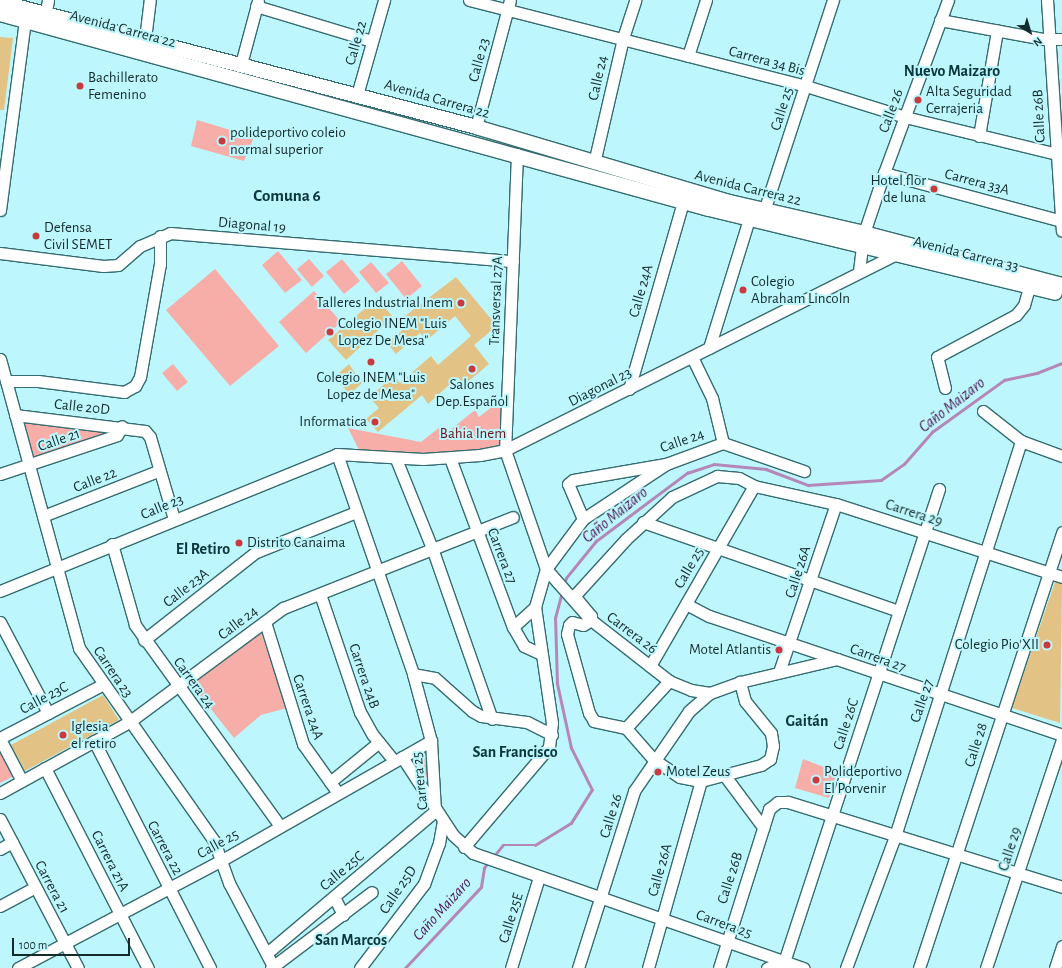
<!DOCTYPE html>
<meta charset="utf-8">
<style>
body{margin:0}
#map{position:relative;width:1062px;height:968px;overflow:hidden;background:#bdf7fd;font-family:"Alegreya Sans",sans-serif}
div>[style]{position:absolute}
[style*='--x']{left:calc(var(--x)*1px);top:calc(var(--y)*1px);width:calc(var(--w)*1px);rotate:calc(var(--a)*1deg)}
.green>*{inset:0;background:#f7aea9}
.stream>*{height:2.5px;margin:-1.25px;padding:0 1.25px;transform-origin:1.25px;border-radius:1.25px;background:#b587b9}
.building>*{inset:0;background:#e3c385}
.roads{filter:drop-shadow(1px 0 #356c71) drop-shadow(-1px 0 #356c71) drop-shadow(0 1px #356c71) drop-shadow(0 -1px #356c71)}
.minor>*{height:11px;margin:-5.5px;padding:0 5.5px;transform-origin:5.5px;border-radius:5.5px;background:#fff}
.major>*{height:14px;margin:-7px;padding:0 7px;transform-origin:7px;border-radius:7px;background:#fff}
.dots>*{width:11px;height:11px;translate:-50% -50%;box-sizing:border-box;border:2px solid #bdf7fd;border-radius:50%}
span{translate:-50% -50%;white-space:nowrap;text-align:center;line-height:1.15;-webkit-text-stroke:4px #bdf7fd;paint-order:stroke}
.street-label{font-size:15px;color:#132b2d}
.poi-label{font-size:15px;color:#132b2d}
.left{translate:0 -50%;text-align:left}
.right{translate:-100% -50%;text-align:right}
.park-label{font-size:15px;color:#691418}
.neighbourhood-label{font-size:16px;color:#0a373b;font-weight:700}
.water-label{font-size:16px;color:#4c1453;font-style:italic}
.quarter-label{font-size:17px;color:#0a373b;font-weight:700}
.north{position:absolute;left:1010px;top:12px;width:40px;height:40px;-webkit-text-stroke:3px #bdf7fd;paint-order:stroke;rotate:142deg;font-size:11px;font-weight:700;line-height:16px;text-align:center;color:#132b2d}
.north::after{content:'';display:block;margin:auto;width:14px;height:18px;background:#132b2d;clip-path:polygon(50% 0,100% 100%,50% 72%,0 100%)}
.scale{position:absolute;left:12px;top:938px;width:118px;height:18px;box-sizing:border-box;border:2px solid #132b2d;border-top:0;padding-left:5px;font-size:12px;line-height:14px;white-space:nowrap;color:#132b2d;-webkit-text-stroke:3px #bdf7fd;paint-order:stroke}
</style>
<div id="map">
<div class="green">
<i style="clip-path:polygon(197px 120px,254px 137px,244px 161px,191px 146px)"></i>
<i style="clip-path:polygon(278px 251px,302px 280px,285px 293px,262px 265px)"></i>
<i style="clip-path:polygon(309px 259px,324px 276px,312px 287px,297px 269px)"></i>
<i style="clip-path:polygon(342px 259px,360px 281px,344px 294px,326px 272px)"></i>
<i style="clip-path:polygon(402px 261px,422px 286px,406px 299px,386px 274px)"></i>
<i style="clip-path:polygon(371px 262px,389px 283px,376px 293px,359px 272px)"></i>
<i style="clip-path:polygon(215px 269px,279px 346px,230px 386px,166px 310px)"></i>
<i style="clip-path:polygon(314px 291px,341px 322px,306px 353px,279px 322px)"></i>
<i style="clip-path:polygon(173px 364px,188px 382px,177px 391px,162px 373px)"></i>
<i style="clip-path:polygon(501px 400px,502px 444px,480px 451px,449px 455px,360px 452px,348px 428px,421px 442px,440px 427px,445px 434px,475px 410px,479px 417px)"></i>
<i style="clip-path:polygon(24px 418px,111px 427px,108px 433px,33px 457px)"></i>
<i style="clip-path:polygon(261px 632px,287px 708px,261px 715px,234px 738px,190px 683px)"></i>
<i style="clip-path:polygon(429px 747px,433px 790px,414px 755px)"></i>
<i style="clip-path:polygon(0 748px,14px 776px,0 783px)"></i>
<i style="clip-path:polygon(803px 759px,837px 772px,829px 798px,795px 788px)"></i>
</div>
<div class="stream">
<i style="--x:564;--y:585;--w:7;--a:-74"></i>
<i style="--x:566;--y:578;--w:48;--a:-51"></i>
<i style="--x:596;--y:541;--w:114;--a:-36.8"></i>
<i style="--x:687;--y:473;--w:28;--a:-18"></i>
<i style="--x:714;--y:464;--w:52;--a:5.5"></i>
<i style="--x:766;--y:469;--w:45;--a:20.9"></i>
<i style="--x:808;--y:485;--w:73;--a:-3.9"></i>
<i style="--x:881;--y:480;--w:28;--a:-35"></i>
<i style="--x:904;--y:464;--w:43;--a:-48.8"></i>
<i style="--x:932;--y:432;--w:89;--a:-35.8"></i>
<i style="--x:1004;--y:380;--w:34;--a:-12"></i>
<i style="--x:1037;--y:373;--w:27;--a:-22"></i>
<i style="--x:494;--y:856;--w:14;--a:-51"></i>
<i style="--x:503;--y:845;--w:32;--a:0"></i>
<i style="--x:535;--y:845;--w:42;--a:-31.4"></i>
<i style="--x:571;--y:823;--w:39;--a:-58"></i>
<i style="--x:592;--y:790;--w:47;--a:-116.6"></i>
<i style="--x:571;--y:748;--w:66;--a:-102.3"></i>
<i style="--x:557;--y:684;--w:66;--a:-91.7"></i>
<i style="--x:555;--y:618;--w:27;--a:-75"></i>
<i style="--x:405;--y:968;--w:111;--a:-46.8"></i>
<i style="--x:481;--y:887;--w:19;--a:-81"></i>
<i style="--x:484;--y:868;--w:9;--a:-54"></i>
</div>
<div class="building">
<i style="clip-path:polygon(0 37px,13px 38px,4px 110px,0 110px)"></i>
<i style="clip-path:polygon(456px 277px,497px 326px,474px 345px,489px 364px,464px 385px,458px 377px,428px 404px,422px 395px,378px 432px,366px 419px,379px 408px,369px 397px,394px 376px,400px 383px,431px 356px,438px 365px,471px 336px,455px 316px,427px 340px,420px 333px,396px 354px,387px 343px,411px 323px,405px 316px)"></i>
<i style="clip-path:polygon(377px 298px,393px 317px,346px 360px,328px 340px)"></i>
<i style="clip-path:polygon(349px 364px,362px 383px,350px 394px,334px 377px)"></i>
<i style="clip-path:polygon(1055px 582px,1062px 584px,1060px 723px,1012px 708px)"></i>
<i style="clip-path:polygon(103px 695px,119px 720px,25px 771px,11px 745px)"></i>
</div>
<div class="roads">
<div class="minor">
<i style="--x:469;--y:0;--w:348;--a:14.3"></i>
<i style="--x:806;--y:86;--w:104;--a:17.4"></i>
<i style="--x:905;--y:117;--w:156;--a:13.7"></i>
<i style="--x:1047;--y:0;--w:231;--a:86.3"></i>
<i style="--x:256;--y:6;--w:121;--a:16.8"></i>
<i style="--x:940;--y:20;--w:106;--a:10.4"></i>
<i style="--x:1044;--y:39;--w:18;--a:0"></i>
<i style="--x:44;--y:21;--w:21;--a:-79"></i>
<i style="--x:145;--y:39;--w:39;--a:-83"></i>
<i style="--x:688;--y:56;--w:59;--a:-72.2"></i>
<i style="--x:241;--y:64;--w:65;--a:-74.9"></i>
<i style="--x:357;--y:95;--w:99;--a:-74.1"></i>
<i style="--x:476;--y:127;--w:131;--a:-75"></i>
<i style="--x:979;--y:136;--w:107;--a:-80.3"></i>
<i style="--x:517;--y:154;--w:296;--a:92.3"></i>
<i style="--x:505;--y:450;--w:126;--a:71"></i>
<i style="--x:546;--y:569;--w:68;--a:48.6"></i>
<i style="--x:591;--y:620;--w:99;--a:38"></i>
<i style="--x:669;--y:681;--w:24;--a:22"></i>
<i style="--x:691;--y:690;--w:19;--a:9"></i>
<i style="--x:710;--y:693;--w:32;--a:-20"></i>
<i style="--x:740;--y:682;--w:100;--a:-13.3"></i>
<i style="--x:594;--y:163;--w:128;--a:-76.9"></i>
<i style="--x:623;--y:38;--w:40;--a:-72"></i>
<i style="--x:884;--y:173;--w:184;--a:15.1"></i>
<i style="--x:0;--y:210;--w:199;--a:-82.5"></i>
<i style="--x:0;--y:253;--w:104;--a:7.2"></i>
<i style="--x:103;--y:266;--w:15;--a:-4"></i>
<i style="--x:118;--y:265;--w:29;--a:-41"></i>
<i style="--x:140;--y:246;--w:33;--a:-23"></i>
<i style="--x:170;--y:233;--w:344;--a:4.7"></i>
<i style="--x:859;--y:271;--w:38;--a:-83"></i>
<i style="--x:864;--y:233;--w:63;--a:-71.6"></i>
<i style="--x:884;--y:173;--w:184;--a:-69.7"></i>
<i style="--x:709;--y:348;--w:135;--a:-72.8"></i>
<i style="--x:749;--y:219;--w:17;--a:-28"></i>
<i style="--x:764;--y:211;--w:222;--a:-71.9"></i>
<i style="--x:692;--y:357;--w:46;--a:64"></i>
<i style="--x:712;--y:398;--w:46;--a:76.3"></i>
<i style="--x:0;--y:359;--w:300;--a:74.7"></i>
<i style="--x:79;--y:648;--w:236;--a:55"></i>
<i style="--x:214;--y:841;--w:45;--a:70.3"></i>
<i style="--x:229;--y:883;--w:96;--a:62.1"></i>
<i style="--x:6;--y:381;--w:32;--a:0"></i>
<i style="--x:38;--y:381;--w:87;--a:7.3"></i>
<i style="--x:124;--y:392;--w:13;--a:-29"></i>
<i style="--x:135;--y:386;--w:10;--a:-61"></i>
<i style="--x:140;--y:377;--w:115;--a:-80"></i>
<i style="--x:160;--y:264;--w:28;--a:-90"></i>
<i style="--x:945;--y:388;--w:32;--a:-104"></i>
<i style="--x:937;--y:357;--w:89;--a:-28"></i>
<i style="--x:1016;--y:315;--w:13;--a:-51"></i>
<i style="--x:1024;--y:305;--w:19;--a:-74"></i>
<i style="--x:629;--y:389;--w:195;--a:-73.9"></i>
<i style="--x:983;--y:411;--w:48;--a:38.3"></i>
<i style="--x:1021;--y:441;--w:44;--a:20.1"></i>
<i style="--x:15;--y:415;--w:131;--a:7"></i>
<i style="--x:145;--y:431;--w:8;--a:50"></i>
<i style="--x:150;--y:437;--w:85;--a:73.7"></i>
<i style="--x:337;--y:454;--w:233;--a:70.9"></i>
<i style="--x:413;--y:674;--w:69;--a:75"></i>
<i style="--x:431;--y:741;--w:69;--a:86.7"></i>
<i style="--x:450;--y:458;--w:180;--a:69.6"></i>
<i style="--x:513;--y:627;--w:22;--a:60"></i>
<i style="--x:524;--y:646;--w:19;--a:25"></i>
<i style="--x:396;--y:459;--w:96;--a:68"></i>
<i style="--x:432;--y:548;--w:181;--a:70.7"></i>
<i style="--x:0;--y:474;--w:123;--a:-18.4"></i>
<i style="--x:117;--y:435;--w:10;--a:-61"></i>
<i style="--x:43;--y:516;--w:123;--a:-21.4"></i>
<i style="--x:583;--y:519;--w:38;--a:-113"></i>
<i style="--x:568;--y:484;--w:6;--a:-39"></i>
<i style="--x:573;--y:480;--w:94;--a:-9.8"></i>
<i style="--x:666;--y:464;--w:61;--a:-20.2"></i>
<i style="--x:723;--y:443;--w:86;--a:19.1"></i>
<i style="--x:643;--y:522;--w:271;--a:19.2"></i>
<i style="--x:112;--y:544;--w:84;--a:74.1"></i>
<i style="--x:135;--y:625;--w:248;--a:54.2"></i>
<i style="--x:0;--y:591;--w:364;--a:-22.1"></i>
<i style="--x:337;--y:454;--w:86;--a:3.3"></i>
<i style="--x:423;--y:459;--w:57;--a:-4"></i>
<i style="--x:480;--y:455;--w:25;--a:-11"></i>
<i style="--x:505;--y:450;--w:437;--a:-26.6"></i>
<i style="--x:320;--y:594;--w:125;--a:71.3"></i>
<i style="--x:360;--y:712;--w:26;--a:61"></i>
<i style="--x:373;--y:735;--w:33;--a:51"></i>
<i style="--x:686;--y:604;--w:26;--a:28"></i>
<i style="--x:709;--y:616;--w:373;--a:18.6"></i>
<i style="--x:0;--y:622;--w:103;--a:62.2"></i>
<i style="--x:265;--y:622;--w:128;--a:72.7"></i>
<i style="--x:303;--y:744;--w:60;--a:54.5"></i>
<i style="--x:513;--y:627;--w:30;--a:-42"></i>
<i style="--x:144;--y:640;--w:142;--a:-38.2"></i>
<i style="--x:256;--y:552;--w:108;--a:-21.8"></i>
<i style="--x:650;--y:666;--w:208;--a:-60"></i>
<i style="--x:779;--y:672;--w:177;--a:-71.3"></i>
<i style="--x:413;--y:674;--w:22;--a:10"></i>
<i style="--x:435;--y:678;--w:50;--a:41.7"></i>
<i style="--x:472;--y:711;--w:10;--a:29"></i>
<i style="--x:481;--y:716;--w:46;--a:7.4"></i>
<i style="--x:527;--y:722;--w:28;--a:27"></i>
<i style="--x:626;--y:728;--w:33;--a:-168"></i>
<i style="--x:594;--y:721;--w:9;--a:-122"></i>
<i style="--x:589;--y:713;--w:82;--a:-105.6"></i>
<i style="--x:567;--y:634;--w:9;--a:-77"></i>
<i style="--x:569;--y:625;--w:4;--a:-45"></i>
<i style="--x:572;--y:622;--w:11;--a:15"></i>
<i style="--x:583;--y:625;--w:9;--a:-32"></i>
<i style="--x:591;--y:620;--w:4;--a:-90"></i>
<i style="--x:591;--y:616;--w:23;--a:-130"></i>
<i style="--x:576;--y:598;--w:4;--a:-90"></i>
<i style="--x:576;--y:594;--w:74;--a:-47.7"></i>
<i style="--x:626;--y:539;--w:62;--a:-42.4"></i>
<i style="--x:672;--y:497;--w:50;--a:-25"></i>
<i style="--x:717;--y:476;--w:22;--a:5"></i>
<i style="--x:739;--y:478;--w:17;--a:28"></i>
<i style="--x:754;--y:486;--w:84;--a:12.4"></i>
<i style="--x:836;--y:504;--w:237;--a:17.9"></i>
<i style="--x:626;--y:728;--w:41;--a:48.9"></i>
<i style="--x:653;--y:759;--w:32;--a:34"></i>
<i style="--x:680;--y:777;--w:21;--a:11"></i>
<i style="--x:701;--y:781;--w:62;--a:-14.9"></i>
<i style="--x:761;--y:765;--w:11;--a:-34"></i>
<i style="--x:770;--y:759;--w:13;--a:-77"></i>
<i style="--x:773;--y:746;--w:13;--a:-99"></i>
<i style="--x:771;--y:733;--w:41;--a:-129.1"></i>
<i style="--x:745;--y:701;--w:20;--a:-105"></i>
<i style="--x:626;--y:728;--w:64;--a:-47.5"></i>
<i style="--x:0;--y:738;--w:115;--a:-27.5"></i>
<i style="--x:0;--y:739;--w:47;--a:62.4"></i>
<i style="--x:94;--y:741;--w:255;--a:62.9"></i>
<i style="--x:402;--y:757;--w:93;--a:56.8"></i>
<i style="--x:453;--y:835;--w:27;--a:42"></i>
<i style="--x:473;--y:853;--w:350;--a:19.2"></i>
<i style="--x:45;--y:768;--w:225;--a:62.8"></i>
<i style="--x:725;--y:776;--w:64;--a:53.3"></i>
<i style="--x:330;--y:782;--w:63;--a:-39.2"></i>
<i style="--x:0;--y:793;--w:147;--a:-28.8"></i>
<i style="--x:129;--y:722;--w:192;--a:-36.5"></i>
<i style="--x:283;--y:608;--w:247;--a:-21.6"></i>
<i style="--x:0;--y:819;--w:168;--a:62.4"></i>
<i style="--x:464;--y:847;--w:131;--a:-49.6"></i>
<i style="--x:549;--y:747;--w:24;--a:-83"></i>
<i style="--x:552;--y:723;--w:117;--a:-98.3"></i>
<i style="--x:535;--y:607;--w:40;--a:-74"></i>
<i style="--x:546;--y:569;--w:62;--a:-53.5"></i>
<i style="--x:583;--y:519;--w:100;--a:-33.5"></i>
<i style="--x:0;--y:849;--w:14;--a:-30"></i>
<i style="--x:334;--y:897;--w:20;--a:63"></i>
<i style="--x:0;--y:906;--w:40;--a:-28"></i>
<i style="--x:267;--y:953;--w:220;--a:-40.2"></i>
<i style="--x:18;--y:968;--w:231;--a:-27.9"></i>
<i style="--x:222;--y:860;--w:241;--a:-29.7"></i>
<i style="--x:271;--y:968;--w:126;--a:-37"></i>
<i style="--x:360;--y:968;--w:106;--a:-52.7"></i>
<i style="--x:424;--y:884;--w:44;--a:-69.9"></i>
<i style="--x:439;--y:843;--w:22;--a:-80"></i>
<i style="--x:511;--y:968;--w:95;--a:-72.9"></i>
<i style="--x:578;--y:968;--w:186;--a:-72.4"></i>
<i style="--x:634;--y:791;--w:97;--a:-55.5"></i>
<i style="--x:689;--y:711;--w:28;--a:-41"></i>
<i style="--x:648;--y:968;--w:194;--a:-74.2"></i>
<i style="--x:719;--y:968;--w:167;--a:-72.5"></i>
<i style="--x:769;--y:809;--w:11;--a:-38"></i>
<i style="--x:778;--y:802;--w:10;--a:0"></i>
<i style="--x:788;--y:802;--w:287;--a:17.2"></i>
<i style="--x:767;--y:968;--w:18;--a:-22"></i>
<i style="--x:782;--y:968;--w:504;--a:-71.85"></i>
<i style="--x:846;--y:968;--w:141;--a:-69.6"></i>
<i style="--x:895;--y:836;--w:415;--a:-72.3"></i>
<i style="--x:919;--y:968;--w:459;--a:-71.8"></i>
<i style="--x:986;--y:968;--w:241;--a:-71.6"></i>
<i style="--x:1055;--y:968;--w:23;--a:-72"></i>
</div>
<div class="major">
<i style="--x:0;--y:2;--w:492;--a:14.7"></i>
<i style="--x:476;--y:127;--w:264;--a:16.5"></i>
<i style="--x:729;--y:202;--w:139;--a:12.9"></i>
<i style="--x:864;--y:233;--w:205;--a:14.7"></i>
<i style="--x:0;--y:14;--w:735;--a:15.38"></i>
<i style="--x:709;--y:209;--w:356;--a:13.6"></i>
</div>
</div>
<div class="dots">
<i style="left:80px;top:86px;background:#c93a3e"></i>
<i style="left:918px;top:100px;background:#c93a3e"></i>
<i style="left:222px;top:141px;background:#c93a3e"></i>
<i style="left:934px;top:189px;background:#c93a3e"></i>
<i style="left:36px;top:236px;background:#c93a3e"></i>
<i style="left:743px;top:290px;background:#c93a3e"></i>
<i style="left:461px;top:303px;background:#c93a3e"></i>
<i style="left:330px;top:332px;background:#c93a3e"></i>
<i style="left:371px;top:362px;background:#c93a3e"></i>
<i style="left:472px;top:369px;background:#c93a3e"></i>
<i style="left:375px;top:422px;background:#c93a3e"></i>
<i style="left:239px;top:543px;background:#c93a3e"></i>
<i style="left:1047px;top:645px;background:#c93a3e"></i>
<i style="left:779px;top:650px;background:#c93a3e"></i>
<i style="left:63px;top:735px;background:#c93a3e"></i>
<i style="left:658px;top:772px;background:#c93a3e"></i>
<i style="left:816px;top:780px;background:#c93a3e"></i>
</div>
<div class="street-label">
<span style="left:123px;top:29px;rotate:15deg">Avenida Carrera 22</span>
<span style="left:356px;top:43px;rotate:-74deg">Calle 22</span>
<span style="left:479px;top:60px;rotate:-75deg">Calle 23</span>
<span style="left:767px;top:61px;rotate:15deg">Carrera 34 Bis</span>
<span style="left:598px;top:78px;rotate:-77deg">Calle 24</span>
<span style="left:437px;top:99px;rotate:16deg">Avenida Carrera 22</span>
<span style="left:782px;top:109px;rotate:-72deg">Calle 25</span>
<span style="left:891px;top:111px;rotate:-70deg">Calle 26</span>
<span style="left:1039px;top:116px;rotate:-93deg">Calle 26B</span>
<span style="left:977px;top:182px;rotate:15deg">Carrera 33A</span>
<span style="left:748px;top:188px;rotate:14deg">Avenida Carrera 22</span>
<span style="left:252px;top:225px;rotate:5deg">Diagonal 19</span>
<span style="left:966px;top:254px;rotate:14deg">Avenida Carrera 33</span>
<span style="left:641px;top:291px;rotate:-74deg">Calle 24A</span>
<span style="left:496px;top:301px;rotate:-88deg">Transversal 27A</span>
<span style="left:600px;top:387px;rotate:-27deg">Diagonal 23</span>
<span style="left:82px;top:407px;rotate:6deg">Calle 20D</span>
<span style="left:59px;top:440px;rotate:-19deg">Calle 21</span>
<span style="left:682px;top:441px;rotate:-19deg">Calle 24</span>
<span style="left:95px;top:480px;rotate:-21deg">Calle 22</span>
<span style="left:162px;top:507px;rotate:-22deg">Calle 23</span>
<span style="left:914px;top:513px;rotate:18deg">Carrera 29</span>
<span style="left:502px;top:556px;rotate:69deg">Carrera 27</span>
<span style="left:689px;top:568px;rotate:-60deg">Calle 25</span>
<span style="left:798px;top:572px;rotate:-72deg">Calle 26A</span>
<span style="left:186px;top:588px;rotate:-38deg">Calle 23A</span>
<span style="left:238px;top:623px;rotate:-37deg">Calle 24</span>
<span style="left:632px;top:633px;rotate:37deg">Carrera 26</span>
<span style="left:878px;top:658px;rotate:20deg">Carrera 27</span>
<span style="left:113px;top:672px;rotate:56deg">Carrera 23</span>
<span style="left:364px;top:676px;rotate:71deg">Carrera 24B</span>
<span style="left:194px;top:683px;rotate:54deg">Carrera 24</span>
<span style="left:44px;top:698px;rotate:-28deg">Calle 23C</span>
<span style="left:922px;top:701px;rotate:-71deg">Calle 27</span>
<span style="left:308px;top:707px;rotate:71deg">Carrera 24A</span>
<span style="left:846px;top:724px;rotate:-72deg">Calle 26C</span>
<span style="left:976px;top:745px;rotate:-72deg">Calle 28</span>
<span style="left:420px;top:781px;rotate:-96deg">Carrera 25</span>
<span style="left:611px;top:816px;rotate:-73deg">Calle 26</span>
<span style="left:218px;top:844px;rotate:-29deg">Calle 25</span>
<span style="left:165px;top:848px;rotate:62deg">Carrera 22</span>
<span style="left:1010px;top:849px;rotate:-72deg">Calle 29</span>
<span style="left:110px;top:861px;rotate:63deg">Carrera 21A</span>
<span style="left:660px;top:870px;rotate:-74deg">Calle 26A</span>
<span style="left:342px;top:871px;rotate:-40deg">Calle 25C</span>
<span style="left:730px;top:878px;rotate:-72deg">Calle 26B</span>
<span style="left:52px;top:887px;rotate:62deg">Carrera 21</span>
<span style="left:398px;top:890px;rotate:-56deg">Calle 25D</span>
<span style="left:511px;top:918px;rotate:-73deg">Calle 25E</span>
<span style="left:724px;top:924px;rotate:20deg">Carrera 25</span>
</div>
<div class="poi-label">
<span class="left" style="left:88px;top:86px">Bachillerato<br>Femenino</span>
<span class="left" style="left:926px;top:100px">Alta Seguridad<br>Cerrajeria</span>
<span class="left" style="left:230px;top:141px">polideportivo coleio<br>normal superior</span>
<span class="right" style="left:926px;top:189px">Hotel flor<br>de luna</span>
<span class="left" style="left:44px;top:236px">Defensa<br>Civil SEMET</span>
<span class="left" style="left:751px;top:290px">Colegio<br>Abraham Lincoln</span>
<span class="right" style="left:453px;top:303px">Talleres Industrial Inem</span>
<span class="left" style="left:338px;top:332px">Colegio INEM "Luis<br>Lopez De Mesa"</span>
<span style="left:371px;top:386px">Colegio INEM "Luis<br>Lopez de Mesa"</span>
<span style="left:472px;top:393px">Salones<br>Dep.Español</span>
<span class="right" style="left:367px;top:422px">Informatica</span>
<span class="left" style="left:247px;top:543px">Distrito Canaima</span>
<span class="right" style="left:1039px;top:645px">Colegio Pio XII</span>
<span class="right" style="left:771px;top:650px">Motel Atlantis</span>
<span class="left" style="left:71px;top:735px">Iglesia<br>el retiro</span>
<span class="left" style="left:824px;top:780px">Polideportivo<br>El Porvenir</span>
<span class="left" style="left:666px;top:772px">Motel Zeus</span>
</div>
<div class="park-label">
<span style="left:473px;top:434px">Bahia Inem</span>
</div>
<div class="neighbourhood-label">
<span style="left:952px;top:71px">Nuevo Maizaro</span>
<span style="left:203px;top:549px">El Retiro</span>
<span style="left:807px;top:721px">Gaitán</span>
<span style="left:515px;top:752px">San Francisco</span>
<span style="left:351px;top:940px">San Marcos</span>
</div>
<div class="water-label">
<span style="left:952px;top:405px;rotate:-38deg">Caño Maizaro</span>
<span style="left:615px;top:515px;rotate:-39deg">Caño Maizaro</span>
<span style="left:442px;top:909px;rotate:-48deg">Caño Maizaro</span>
</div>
<div class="quarter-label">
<span style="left:287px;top:196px">Comuna 6</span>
</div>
<div class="north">N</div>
<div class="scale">100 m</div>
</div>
